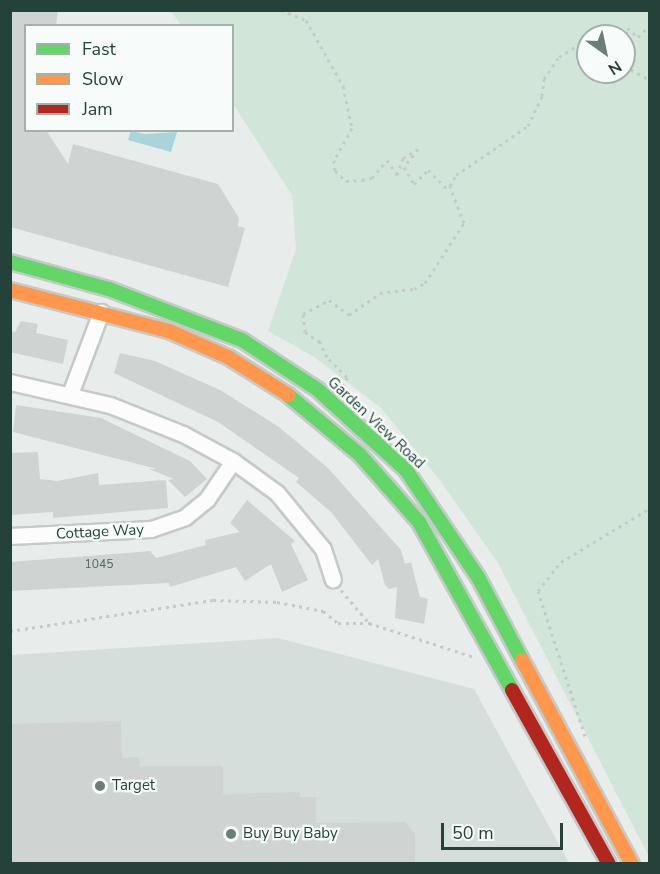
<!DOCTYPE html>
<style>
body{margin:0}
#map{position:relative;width:660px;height:874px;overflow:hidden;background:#e8edeb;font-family:"Nunito Sans",sans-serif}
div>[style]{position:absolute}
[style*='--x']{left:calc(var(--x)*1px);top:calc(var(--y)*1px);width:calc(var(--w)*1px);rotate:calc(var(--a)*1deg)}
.built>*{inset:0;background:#d6dedb}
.green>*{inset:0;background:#d1e6d8}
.water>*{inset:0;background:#a9d4db}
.building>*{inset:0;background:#cfd4d2}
.path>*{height:3px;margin-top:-1.5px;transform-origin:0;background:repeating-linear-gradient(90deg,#c3ccca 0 3px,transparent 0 7.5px)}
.roads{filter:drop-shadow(2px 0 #c5cac8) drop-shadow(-2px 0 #c5cac8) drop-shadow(0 2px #c5cac8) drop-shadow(0 -2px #c5cac8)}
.street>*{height:15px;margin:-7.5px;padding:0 7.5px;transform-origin:7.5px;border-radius:7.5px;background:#fcfcfc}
.fast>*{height:14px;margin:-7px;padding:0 7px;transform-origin:7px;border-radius:7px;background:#63d668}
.slow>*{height:14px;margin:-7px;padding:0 7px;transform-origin:7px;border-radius:7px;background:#ff974d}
.jam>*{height:14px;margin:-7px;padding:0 7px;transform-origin:7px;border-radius:7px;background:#b3261e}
.dots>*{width:16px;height:16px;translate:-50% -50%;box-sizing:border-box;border:3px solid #f7fbf9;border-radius:50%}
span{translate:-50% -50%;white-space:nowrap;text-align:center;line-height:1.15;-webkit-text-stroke:4.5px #f7fbf9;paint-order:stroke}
.number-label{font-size:12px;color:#506761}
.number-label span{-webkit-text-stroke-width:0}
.street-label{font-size:15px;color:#24423a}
.poi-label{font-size:15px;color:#24423a}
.left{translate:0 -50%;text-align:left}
.frame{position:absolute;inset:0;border:12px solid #24423a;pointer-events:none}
.legend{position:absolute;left:24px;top:24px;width:210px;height:108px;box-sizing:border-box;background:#f7fbf9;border:2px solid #a3b1ad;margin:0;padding:8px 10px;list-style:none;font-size:18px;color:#24423a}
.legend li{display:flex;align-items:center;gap:12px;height:30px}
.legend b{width:30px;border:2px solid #a3b1ad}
.north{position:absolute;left:576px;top:24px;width:60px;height:60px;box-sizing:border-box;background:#f7fbf9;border:2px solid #a3b1ad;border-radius:50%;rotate:147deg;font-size:16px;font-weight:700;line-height:24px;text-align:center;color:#24423a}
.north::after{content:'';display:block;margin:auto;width:21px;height:27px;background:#697e78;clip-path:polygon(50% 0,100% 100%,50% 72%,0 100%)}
.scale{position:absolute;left:441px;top:823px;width:122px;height:27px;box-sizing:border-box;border:3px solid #24423a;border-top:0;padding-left:8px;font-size:18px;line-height:21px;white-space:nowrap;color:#24423a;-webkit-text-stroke:4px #f7fbf9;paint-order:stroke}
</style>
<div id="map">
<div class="built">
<i style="clip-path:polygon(278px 638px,474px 689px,569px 863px,11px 864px,11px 655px)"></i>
</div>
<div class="green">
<i style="clip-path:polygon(evenodd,171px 11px,649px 11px,649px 857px,498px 563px,439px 479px,381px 408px,314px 357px,268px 331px,296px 249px,292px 195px,233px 104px,232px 26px,181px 25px,171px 11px,588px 36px,624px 36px,624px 72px,588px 72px,588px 36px)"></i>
</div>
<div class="water">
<i style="clip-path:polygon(131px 131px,145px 134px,177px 132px,171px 152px,128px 140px)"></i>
</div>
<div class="building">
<i style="clip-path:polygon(10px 10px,58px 10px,56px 26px,26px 26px,26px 130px,46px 130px,68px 164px,73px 144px,218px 184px,239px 218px,238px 226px,245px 228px,228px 287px,10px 227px)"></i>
<i style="clip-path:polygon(21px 321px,38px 324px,36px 333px,68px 340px,63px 364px,10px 352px,10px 331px,15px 332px)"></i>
<i style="clip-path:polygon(120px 353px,155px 361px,220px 390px,279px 427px,328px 468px,401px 550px,405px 564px,411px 562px,420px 597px,428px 599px,424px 624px,395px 618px,397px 587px,389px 589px,385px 585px,378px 559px,372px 565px,331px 512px,296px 482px,299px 478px,218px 422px,114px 373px)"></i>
<i style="clip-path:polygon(16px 405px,101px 418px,190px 461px,207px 479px,185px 497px,168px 480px,174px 479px,149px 469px,157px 469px,13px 432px)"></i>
<i style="clip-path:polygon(38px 452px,40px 479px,57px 481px,98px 473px,99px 485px,166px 480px,168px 508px,53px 518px,53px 512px,10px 515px,10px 453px)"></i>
<i style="clip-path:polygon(247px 500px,295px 541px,291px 544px,308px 580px,282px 592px,271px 564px,245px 581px,236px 567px,170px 587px,169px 583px,10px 591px,10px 562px,139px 552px,150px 551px,156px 558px,206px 545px,205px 540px,240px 532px,230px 523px)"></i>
<i style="clip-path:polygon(121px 721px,122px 758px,139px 757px,140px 766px,223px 766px,223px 794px,300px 792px,300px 797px,316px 797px,316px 823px,405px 822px,415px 834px,415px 864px,10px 864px,10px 724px)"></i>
</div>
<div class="path">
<i style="--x:281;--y:10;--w:27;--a:22"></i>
<i style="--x:306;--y:20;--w:76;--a:60.7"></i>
<i style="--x:343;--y:86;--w:43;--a:77.9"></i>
<i style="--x:352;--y:128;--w:37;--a:119"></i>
<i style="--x:334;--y:160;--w:11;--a:85"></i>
<i style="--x:335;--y:171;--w:15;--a:42"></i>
<i style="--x:346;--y:181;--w:16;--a:-4"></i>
<i style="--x:362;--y:180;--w:10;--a:-11"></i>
<i style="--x:372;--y:178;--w:23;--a:-50"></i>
<i style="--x:387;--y:160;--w:18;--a:56"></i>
<i style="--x:397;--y:175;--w:18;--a:-71"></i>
<i style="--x:403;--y:158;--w:17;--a:-31"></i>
<i style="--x:418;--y:149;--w:23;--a:128"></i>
<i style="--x:404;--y:167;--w:20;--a:60"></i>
<i style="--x:414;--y:184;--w:20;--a:-45"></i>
<i style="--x:428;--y:170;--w:30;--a:44"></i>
<i style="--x:615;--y:36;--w:14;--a:-34"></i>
<i style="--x:627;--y:28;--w:14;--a:39"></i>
<i style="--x:638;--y:37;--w:17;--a:-45"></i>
<i style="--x:624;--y:57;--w:28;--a:-84"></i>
<i style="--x:624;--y:66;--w:30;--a:28"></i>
<i style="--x:343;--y:387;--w:11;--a:-68"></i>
<i style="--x:347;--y:377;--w:28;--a:-135"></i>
<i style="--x:327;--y:357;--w:17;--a:-115"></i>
<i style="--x:320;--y:342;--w:18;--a:-146"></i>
<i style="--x:305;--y:332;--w:18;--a:-96"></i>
<i style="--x:303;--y:314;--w:30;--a:-28"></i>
<i style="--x:329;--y:300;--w:25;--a:37"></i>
<i style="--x:349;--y:315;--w:38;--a:-35"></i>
<i style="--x:380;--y:293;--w:34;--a:-7"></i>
<i style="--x:414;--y:289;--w:13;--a:-29"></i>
<i style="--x:425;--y:283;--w:72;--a:-57"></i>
<i style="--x:464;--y:223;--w:40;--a:-111"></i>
<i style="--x:450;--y:186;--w:13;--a:-61"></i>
<i style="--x:456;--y:175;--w:87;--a:-34.2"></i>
<i style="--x:528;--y:126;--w:33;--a:-65"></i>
<i style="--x:542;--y:96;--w:17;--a:-83"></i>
<i style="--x:544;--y:79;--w:27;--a:-56"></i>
<i style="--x:559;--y:57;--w:34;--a:-32"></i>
<i style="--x:341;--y:590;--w:43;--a:49.7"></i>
<i style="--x:10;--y:631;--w:205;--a:-8.7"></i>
<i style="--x:213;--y:600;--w:64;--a:1.8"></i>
<i style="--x:277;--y:602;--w:47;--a:11.1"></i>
<i style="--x:323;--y:611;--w:19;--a:39"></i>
<i style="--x:338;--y:623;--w:31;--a:0"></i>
<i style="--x:369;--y:623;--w:110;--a:17.9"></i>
<i style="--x:585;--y:736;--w:152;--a:-108"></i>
<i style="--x:538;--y:591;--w:37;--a:-52"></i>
<i style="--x:561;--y:562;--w:104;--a:-31.2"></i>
</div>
<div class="roads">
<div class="street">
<i style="--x:10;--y:382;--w:103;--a:13"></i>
<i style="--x:110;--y:405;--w:79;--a:21.7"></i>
<i style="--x:183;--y:434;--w:57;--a:28.4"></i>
<i style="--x:233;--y:461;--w:54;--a:36"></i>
<i style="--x:277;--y:493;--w:72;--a:50.6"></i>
<i style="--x:323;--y:549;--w:32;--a:72"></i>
<i style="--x:70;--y:394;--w:88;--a:-69.3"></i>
<i style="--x:10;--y:536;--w:141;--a:-2.8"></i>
<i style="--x:151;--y:529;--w:36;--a:-19"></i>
<i style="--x:185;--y:517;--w:28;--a:-39"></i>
<i style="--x:207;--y:499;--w:46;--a:-55.6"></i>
</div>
<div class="fast">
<i style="--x:10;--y:262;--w:103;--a:15.3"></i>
<i style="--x:109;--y:289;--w:142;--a:21"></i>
<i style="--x:242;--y:340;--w:90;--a:33.2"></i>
<i style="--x:317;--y:389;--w:120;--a:42.3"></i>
<i style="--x:406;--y:470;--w:129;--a:56.1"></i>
<i style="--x:478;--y:577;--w:94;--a:62.1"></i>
<i style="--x:288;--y:395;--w:94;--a:39.8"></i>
<i style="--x:360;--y:455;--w:89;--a:48.6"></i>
<i style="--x:419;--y:522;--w:192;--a:61"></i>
</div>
<div class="slow">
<i style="--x:10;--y:290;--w:164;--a:14.5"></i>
<i style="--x:169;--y:331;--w:64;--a:23.8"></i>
<i style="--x:228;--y:357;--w:71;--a:32.3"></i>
<i style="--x:522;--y:660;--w:232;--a:61.7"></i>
</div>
<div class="jam">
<i style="--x:512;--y:690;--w:199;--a:60.9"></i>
</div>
</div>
<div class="dots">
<i style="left:100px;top:786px;background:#697e78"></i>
<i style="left:231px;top:834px;background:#697e78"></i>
</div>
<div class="number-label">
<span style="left:99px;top:565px">1045</span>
</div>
<div class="street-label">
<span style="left:376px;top:423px;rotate:43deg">Garden View Road</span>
<span style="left:100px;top:532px;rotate:-3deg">Cottage Way</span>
</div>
<div class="poi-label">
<span class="left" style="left:112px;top:786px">Target</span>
<span class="left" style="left:243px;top:834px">Buy Buy Baby</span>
</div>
<div class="frame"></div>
<ul class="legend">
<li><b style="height:8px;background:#63d668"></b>Fast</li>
<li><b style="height:8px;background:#ff974d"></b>Slow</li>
<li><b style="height:8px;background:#b3261e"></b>Jam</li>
</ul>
<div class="north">N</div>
<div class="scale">50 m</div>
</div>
